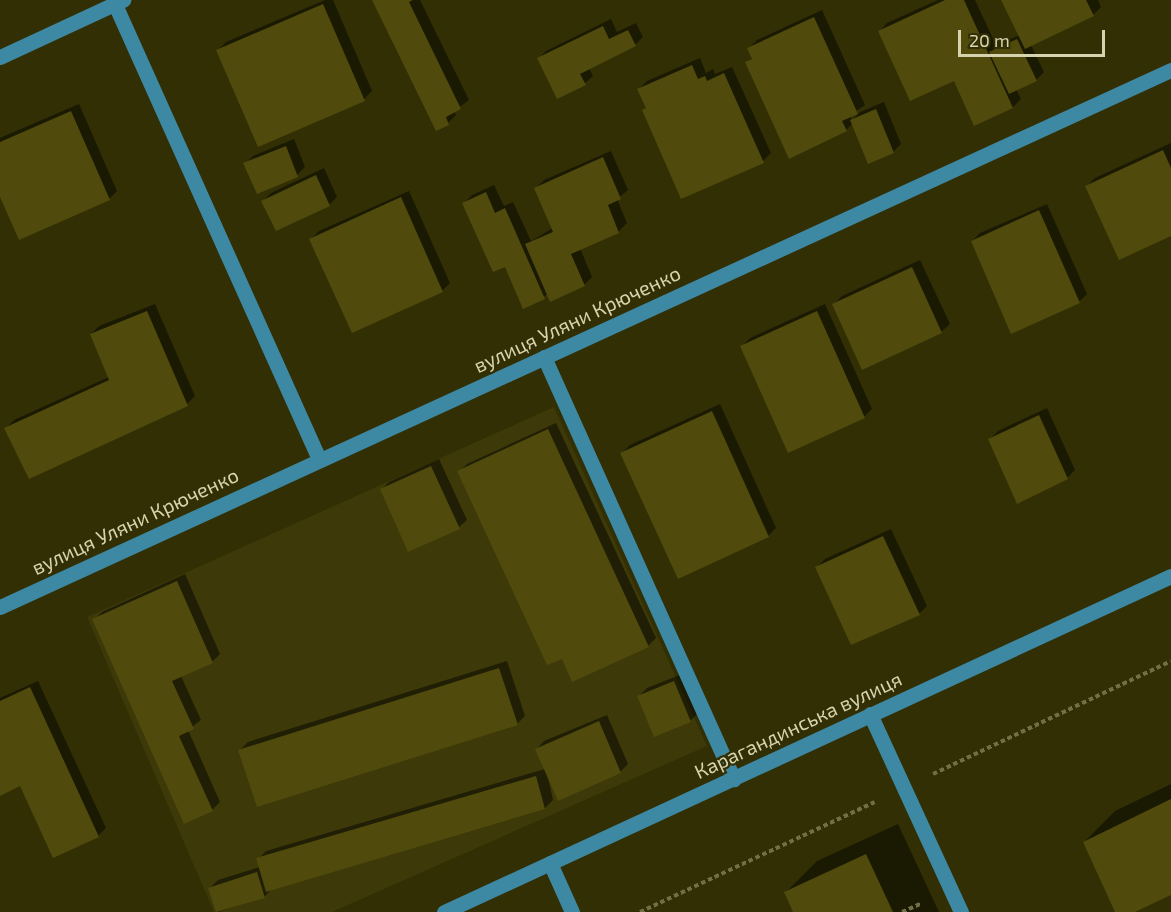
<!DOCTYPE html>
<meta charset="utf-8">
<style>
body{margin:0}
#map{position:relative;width:1171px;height:912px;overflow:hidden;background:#322f04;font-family:"Exo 2",sans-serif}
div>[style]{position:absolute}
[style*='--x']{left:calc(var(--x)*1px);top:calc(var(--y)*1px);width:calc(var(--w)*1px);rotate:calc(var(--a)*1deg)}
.built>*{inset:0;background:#3d3908}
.shadow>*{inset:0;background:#0007}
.building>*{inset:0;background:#504b0c}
.path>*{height:4px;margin-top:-2px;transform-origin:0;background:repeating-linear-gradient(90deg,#726f46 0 4.5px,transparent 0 7.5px)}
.minor>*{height:15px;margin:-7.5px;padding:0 7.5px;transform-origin:7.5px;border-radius:7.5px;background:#3d88a3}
span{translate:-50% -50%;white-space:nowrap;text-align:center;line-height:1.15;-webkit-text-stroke:4.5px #322f04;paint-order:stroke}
.street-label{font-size:20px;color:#d6d3ae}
.scale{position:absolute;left:958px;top:30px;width:147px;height:27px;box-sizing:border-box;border:3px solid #d6d3ae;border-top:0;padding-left:8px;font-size:18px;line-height:21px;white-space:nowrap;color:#d6d3ae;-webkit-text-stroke:4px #322f04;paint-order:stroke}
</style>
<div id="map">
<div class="built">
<i style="clip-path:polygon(554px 407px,707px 746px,332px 912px,214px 912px,87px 617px)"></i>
</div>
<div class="shadow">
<i style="clip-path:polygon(325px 0,333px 0,372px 91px,364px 99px,218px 50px,226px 42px)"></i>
<i style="clip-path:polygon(374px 0,420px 0,469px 100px,454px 111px,456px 115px,448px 123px)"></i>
<i style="clip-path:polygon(938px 0,975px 0,996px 45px,1020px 35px,1003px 0,1098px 0,1101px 7px,1093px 15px,1031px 45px,1044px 72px,1036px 80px,1016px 89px,1021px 99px,1013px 107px,975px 124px,954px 79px,880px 31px,887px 23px)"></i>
<i style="clip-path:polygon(822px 10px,865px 105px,850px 115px,852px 120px,860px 112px,884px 102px,901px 144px,893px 152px,853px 123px,846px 130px,747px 63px,753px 57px,749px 48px,757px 40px)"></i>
<i style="clip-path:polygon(611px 19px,617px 32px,636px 23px,643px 37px,635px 45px,589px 68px,593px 76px,585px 83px,558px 97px,538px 59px,546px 51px)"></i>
<i style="clip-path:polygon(700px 58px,706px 73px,713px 69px,715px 74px,732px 67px,771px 153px,763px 161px,644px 110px,647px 107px,639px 89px,647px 81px)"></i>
<i style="clip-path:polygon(79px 104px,117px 191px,109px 199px,0 193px,0 138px)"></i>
<i style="clip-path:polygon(294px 139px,305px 167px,297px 175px,245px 164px,253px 156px)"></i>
<i style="clip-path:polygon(1171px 143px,1171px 234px,1087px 186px,1095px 178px)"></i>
<i style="clip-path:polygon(611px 151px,628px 190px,617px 199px,627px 223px,619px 231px,580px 248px,592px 277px,584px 285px,548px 294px,524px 307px,506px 265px,464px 203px,472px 195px,494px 185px,504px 206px,513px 202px,531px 241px,553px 228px,536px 188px,544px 180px)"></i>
<i style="clip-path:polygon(324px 168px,337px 197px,329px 205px,263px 201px,271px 193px)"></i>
<i style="clip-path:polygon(409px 191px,450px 283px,442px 291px,311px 239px,319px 231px)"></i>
<i style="clip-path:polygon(1047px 204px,1087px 294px,1079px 302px,972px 241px,980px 233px)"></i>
<i style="clip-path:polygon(920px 260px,950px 324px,942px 331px,862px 368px,834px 304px,842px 296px)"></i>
<i style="clip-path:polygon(155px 304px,195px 396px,187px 404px,6px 428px,14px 420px,109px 377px,91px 334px,99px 326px)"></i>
<i style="clip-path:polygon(825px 304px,872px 409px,864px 417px,742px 346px,750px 338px)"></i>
<i style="clip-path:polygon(720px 404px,776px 528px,768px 536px,622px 453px,630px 445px)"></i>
<i style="clip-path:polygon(1047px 408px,1075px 470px,1067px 478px,990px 439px,998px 431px)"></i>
<i style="clip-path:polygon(556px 423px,656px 638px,648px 646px,562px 657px,459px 472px,467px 464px)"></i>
<i style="clip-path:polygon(439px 459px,467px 520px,459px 527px,381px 490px,389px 482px)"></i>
<i style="clip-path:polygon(891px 529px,927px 606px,919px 614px,817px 567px,825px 559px)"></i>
<i style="clip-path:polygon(185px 574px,220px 654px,212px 662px,181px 676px,201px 720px,188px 730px,220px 802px,212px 810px,94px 620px,102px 612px)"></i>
<i style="clip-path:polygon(507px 661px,525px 716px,517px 724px,240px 750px,248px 742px)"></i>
<i style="clip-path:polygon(682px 674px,698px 713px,690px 721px,639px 696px,647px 688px)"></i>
<i style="clip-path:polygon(38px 681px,106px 828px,98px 836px,21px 784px,0 794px,0 698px)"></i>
<i style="clip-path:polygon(607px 715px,628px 764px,620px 772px,547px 773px,553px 800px,545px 808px,273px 888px,264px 897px,218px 912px,210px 888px,218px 880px,260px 867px,258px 859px,266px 851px,545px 769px,537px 749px,544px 741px)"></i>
<i style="clip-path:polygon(1171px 784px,1171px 893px,1131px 912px,1117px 912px,1084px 842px,1115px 811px)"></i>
<i style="clip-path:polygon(898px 824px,939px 912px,795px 912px,786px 892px,817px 861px)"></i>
</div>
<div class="building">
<i style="clip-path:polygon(372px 0,413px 0,409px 2px,461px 109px,446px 117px,449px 125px,436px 131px)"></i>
<i style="clip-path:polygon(945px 0,964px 0,1013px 108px,974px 126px,954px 81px,910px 101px,878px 31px)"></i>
<i style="clip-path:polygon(1001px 0,1086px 0,1094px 16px,1025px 49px)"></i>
<i style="clip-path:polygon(323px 4px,365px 101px,258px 147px,216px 50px)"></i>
<i style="clip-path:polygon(814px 17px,858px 114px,842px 121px,847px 131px,789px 159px,745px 62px,752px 59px,747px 48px)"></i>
<i style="clip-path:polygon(603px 26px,609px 39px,628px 30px,636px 46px,580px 74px,586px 85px,557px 99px,537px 58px)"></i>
<i style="clip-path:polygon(1017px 39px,1037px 81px,1009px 94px,989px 52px)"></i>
<i style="clip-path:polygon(692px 65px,698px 79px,705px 76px,707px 81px,724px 73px,764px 163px,681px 199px,642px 110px,646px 108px,637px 89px)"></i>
<i style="clip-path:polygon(876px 109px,894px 153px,868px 164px,850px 120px)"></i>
<i style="clip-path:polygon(71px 111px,110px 200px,19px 240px,0 197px,0 142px)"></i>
<i style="clip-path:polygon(286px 146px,298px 177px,257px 194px,243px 163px)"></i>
<i style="clip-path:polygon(1163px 150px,1171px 168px,1171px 236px,1119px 260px,1085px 186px)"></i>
<i style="clip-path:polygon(603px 157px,621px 199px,608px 205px,619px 233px,571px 254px,585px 286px,550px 302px,525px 244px,553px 232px,534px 188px)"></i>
<i style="clip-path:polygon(316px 175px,330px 206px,276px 231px,261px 201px)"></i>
<i style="clip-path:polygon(486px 192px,495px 213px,505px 208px,545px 299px,523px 309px,505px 267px,493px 272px,462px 203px)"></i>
<i style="clip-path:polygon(401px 197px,443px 292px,352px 333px,309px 239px)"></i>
<i style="clip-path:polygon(1039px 210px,1080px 303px,1011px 334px,971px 241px)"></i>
<i style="clip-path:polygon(912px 267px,942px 333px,862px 370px,832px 304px)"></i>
<i style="clip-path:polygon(147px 311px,188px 406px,29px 479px,4px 428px,109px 380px,90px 334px)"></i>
<i style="clip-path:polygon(817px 311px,865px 418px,788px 453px,740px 346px)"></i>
<i style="clip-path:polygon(712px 411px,769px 537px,678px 579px,620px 453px)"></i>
<i style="clip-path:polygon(1039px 415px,1068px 479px,1017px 504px,988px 439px)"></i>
<i style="clip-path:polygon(548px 429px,649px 647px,572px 682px,562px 659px,547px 665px,457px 471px)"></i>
<i style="clip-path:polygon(431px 466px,460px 529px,408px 552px,380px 489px)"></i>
<i style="clip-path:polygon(883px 536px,920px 615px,851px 645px,815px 567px)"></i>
<i style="clip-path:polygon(177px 581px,213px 663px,172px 681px,194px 729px,179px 736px,213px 811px,184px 824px,92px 619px)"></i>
<i style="clip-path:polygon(499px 668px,518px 725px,257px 807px,238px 750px)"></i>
<i style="clip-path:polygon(674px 681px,691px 722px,654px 737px,637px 696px)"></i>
<i style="clip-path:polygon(30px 687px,99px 837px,53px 858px,20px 786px,0 796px,0 701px)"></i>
<i style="clip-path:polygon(599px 721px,621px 773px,558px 801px,535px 749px)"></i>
<i style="clip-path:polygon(536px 776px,545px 809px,266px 892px,256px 858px)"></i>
<i style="clip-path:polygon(1171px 799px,1171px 895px,1135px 912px,1115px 912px,1083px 842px)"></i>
<i style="clip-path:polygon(866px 854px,893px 912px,793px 912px,784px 892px)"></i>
<i style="clip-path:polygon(257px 872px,265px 898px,216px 912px,208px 888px)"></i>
</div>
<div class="path">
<i style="--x:933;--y:774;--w:263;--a:-25.4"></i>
<i style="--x:640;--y:912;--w:259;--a:-25.1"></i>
<i style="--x:902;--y:912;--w:20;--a:-24"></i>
</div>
<div class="minor">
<i style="--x:113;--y:0;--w:503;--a:65.83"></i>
<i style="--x:0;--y:57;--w:136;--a:-24.9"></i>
<i style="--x:544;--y:357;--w:463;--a:65.8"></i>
<i style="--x:0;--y:607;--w:1288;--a:-24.64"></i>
<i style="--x:870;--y:714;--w:218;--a:65.3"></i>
<i style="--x:550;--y:863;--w:54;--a:65.8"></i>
<i style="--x:444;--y:912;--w:801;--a:-24.81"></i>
</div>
<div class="street-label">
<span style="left:577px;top:319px;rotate:-25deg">вулиця Уляни Крюченко</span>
<span style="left:135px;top:521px;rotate:-25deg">вулиця Уляни Крюченко</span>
<span style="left:798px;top:725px;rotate:-25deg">Карагандинська вулиця</span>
</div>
<div class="scale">20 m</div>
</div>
